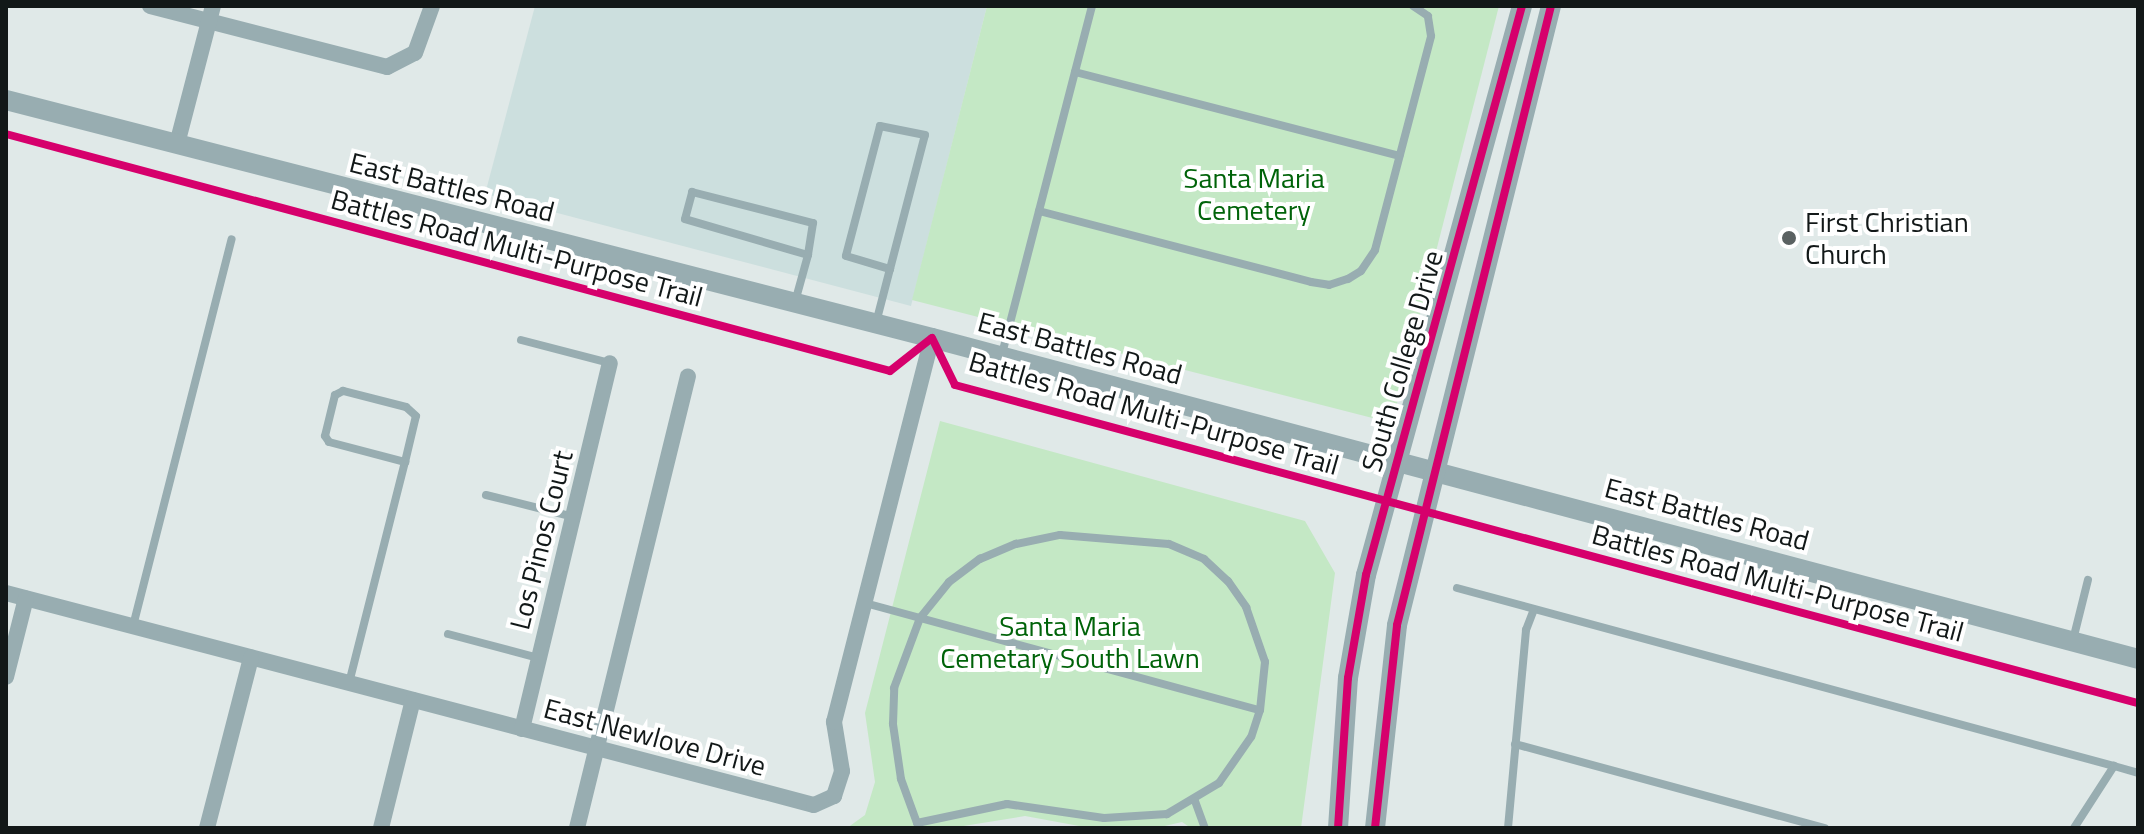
<!DOCTYPE html>
<style>
body{margin:0}
#map{position:relative;width:2144px;height:834px;overflow:hidden;background:#e0e9e8;font-family:"Titillium Web",sans-serif}
div>[style]{position:absolute}
[style*='--x']{left:calc(var(--x)*1px);top:calc(var(--y)*1px);width:calc(var(--w)*1px);rotate:calc(var(--a)*1deg)}
.built>*{inset:0;background:#ccdfde}
.green>*{inset:0;background:#c4e8c5}
.service>*{height:8px;margin:-4px;padding:0 4px;transform-origin:4px;border-radius:4px;background:#98adb1}
.minor>*{height:16px;margin:-8px;padding:0 8px;transform-origin:8px;border-radius:8px;background:#98adb1}
.tertiary>*{height:20px;margin:-10px;padding:0 10px;transform-origin:10px;border-radius:10px;background:#98adb1}
.cycleway>*{height:8px;margin:-4px;padding:0 4px;transform-origin:4px;border-radius:4px;background:#d6006c}
.dots>*{width:22px;height:22px;translate:-50% -50%;box-sizing:border-box;border:4px solid #fff;border-radius:50%}
span{translate:-50% -50%;white-space:nowrap;text-align:center;line-height:1.15;-webkit-text-stroke:8px #fff;paint-order:stroke}
.park-label{font-size:28px;color:#006309}
.street-label{font-size:28px;color:#121818}
.poi-label{font-size:28px;color:#121818}
.left{translate:0 -50%;text-align:left}
.frame{position:absolute;inset:0;border:8px solid #121818;pointer-events:none}
</style>
<div id="map">
<div class="built">
<i style="clip-path:polygon(535px 6px,987px 6px,911px 306px,485px 194px)"></i>
</div>
<div class="green">
<i style="clip-path:polygon(987px 6px,1499px 6px,1392px 423px,912px 300px)"></i>
<i style="clip-path:polygon(940px 421px,1305px 521px,1335px 573px,1301px 828px,1191px 828px,1182px 822px,1156px 828px,1090px 828px,1025px 816px,951px 828px,847px 828px,865px 815px,875px 782px,865px 713px)"></i>
</div>
<div class="service">
<i style="--x:1075;--y:72;--w:335;--a:14.5"></i>
<i style="--x:692;--y:192;--w:125;--a:14.4"></i>
<i style="--x:813;--y:223;--w:32;--a:99"></i>
<i style="--x:808;--y:255;--w:128;--a:-163.7"></i>
<i style="--x:685;--y:219;--w:28;--a:-75"></i>
<i style="--x:1039;--y:211;--w:281;--a:14.6"></i>
<i style="--x:1311;--y:282;--w:18;--a:9"></i>
<i style="--x:1329;--y:285;--w:20;--a:-18"></i>
<i style="--x:1348;--y:279;--w:15;--a:-32"></i>
<i style="--x:1361;--y:271;--w:25;--a:-56"></i>
<i style="--x:1375;--y:250;--w:221;--a:-75.3"></i>
<i style="--x:1431;--y:36;--w:20;--a:-99"></i>
<i style="--x:1428;--y:16;--w:18;--a:-146"></i>
<i style="--x:795;--y:302;--w:49;--a:-74.5"></i>
<i style="--x:876;--y:323;--w:56;--a:-75.5"></i>
<i style="--x:890;--y:269;--w:138;--a:-75.4"></i>
<i style="--x:925;--y:135;--w:46;--a:-168.7"></i>
<i style="--x:880;--y:126;--w:134;--a:104.7"></i>
<i style="--x:846;--y:256;--w:46;--a:16.5"></i>
<i style="--x:521;--y:340;--w:92;--a:14.5"></i>
<i style="--x:1002;--y:354;--w:359;--a:-75.5"></i>
<i style="--x:486;--y:495;--w:91;--a:14"></i>
<i style="--x:1060;--y:535;--w:109;--a:4.7"></i>
<i style="--x:1169;--y:544;--w:38;--a:23"></i>
<i style="--x:1204;--y:559;--w:33;--a:43"></i>
<i style="--x:1228;--y:581;--w:32;--a:55"></i>
<i style="--x:1246;--y:607;--w:58;--a:70.9"></i>
<i style="--x:1265;--y:662;--w:48;--a:95.9"></i>
<i style="--x:1260;--y:710;--w:28;--a:108"></i>
<i style="--x:1251;--y:737;--w:56;--a:124.8"></i>
<i style="--x:1219;--y:783;--w:61;--a:149.2"></i>
<i style="--x:1167;--y:814;--w:63;--a:176.4"></i>
<i style="--x:1104;--y:818;--w:98;--a:-171.8"></i>
<i style="--x:1007;--y:804;--w:92;--a:168.1"></i>
<i style="--x:917;--y:823;--w:47;--a:-110"></i>
<i style="--x:901;--y:779;--w:56;--a:-98.3"></i>
<i style="--x:893;--y:724;--w:36;--a:-88"></i>
<i style="--x:894;--y:688;--w:75;--a:-69.6"></i>
<i style="--x:920;--y:618;--w:46;--a:-51.1"></i>
<i style="--x:949;--y:582;--w:39;--a:-37"></i>
<i style="--x:980;--y:559;--w:39;--a:-23"></i>
<i style="--x:1016;--y:544;--w:45;--a:-11.6"></i>
<i style="--x:1457;--y:588;--w:681;--a:15.16"></i>
<i style="--x:865;--y:603;--w:409;--a:15.2"></i>
<i style="--x:133;--y:626;--w:399;--a:-75.7"></i>
<i style="--x:448;--y:634;--w:94;--a:14.8"></i>
<i style="--x:2073;--y:640;--w:62;--a:-76"></i>
<i style="--x:349;--y:683;--w:228;--a:-75.8"></i>
<i style="--x:405;--y:462;--w:47;--a:-76.6"></i>
<i style="--x:416;--y:416;--w:13;--a:-138"></i>
<i style="--x:406;--y:407;--w:65;--a:-165.7"></i>
<i style="--x:343;--y:391;--w:9;--a:153"></i>
<i style="--x:335;--y:395;--w:42;--a:103.7"></i>
<i style="--x:325;--y:436;--w:7;--a:56"></i>
<i style="--x:329;--y:442;--w:79;--a:14.7"></i>
<i style="--x:1515;--y:744;--w:321;--a:15.2"></i>
<i style="--x:1195;--y:801;--w:29;--a:70"></i>
<i style="--x:1508;--y:828;--w:199;--a:-84.8"></i>
<i style="--x:1526;--y:630;--w:22;--a:-69"></i>
<i style="--x:2074;--y:828;--w:74;--a:-57.2"></i>
<i style="--x:2114;--y:766;--w:25;--a:16"></i>
</div>
<div class="minor">
<i style="--x:150;--y:6;--w:245;--a:14.4"></i>
<i style="--x:387;--y:67;--w:31;--a:-27"></i>
<i style="--x:415;--y:53;--w:50;--a:-70.1"></i>
<i style="--x:177;--y:144;--w:143;--a:-75.4"></i>
<i style="--x:6;--y:593;--w:835;--a:14.7"></i>
<i style="--x:814;--y:805;--w:22;--a:-24"></i>
<i style="--x:834;--y:796;--w:26;--a:-72"></i>
<i style="--x:842;--y:771;--w:50;--a:-99.3"></i>
<i style="--x:834;--y:722;--w:396;--a:-75.7"></i>
<i style="--x:6;--y:677;--w:81;--a:-75.8"></i>
<i style="--x:522;--y:729;--w:376;--a:-76.5"></i>
<i style="--x:207;--y:828;--w:176;--a:-75.5"></i>
<i style="--x:381;--y:828;--w:132;--a:-76"></i>
<i style="--x:577;--y:828;--w:465;--a:-76.2"></i>
</div>
<div class="tertiary">
<i style="--x:6;--y:100;--w:956;--a:14.41"></i>
<i style="--x:932;--y:338;--w:1248;--a:14.9"></i>
<i style="--x:1338;--y:828;--w:150;--a:-86.2"></i>
<i style="--x:1348;--y:678;--w:105;--a:-80.1"></i>
<i style="--x:1366;--y:575;--w:590;--a:-74.67"></i>
<i style="--x:1375;--y:828;--w:204;--a:-83.8"></i>
<i style="--x:1397;--y:625;--w:638;--a:-76.03"></i>
</div>
<div class="cycleway">
<i style="--x:6;--y:134;--w:915;--a:15.01"></i>
<i style="--x:890;--y:371;--w:53;--a:-38.2"></i>
<i style="--x:932;--y:338;--w:52;--a:63.9"></i>
<i style="--x:955;--y:385;--w:1225;--a:15.05"></i>
<i style="--x:1338;--y:828;--w:150;--a:-86.2"></i>
<i style="--x:1348;--y:678;--w:105;--a:-80.1"></i>
<i style="--x:1366;--y:575;--w:590;--a:-74.67"></i>
<i style="--x:1375;--y:828;--w:204;--a:-83.8"></i>
<i style="--x:1397;--y:625;--w:638;--a:-76.03"></i>
</div>
<div class="dots">
<i style="left:1789px;top:238px;background:#5a6161"></i>
</div>
<div class="park-label">
<span style="left:1254px;top:194px">Santa Maria<br>Cemetery</span>
<span style="left:1070px;top:642px">Santa Maria<br>Cemetary South Lawn</span>
</div>
<div class="street-label">
<span style="left:452px;top:187px;rotate:14deg">East Battles Road</span>
<span style="left:517px;top:248px;rotate:15deg">Battles Road Multi-Purpose Trail</span>
<span style="left:1080px;top:348px;rotate:15deg">East Battles Road</span>
<span style="left:1402px;top:361px;rotate:-74deg">South College Drive</span>
<span style="left:1154px;top:413px;rotate:16deg">Battles Road Multi-Purpose Trail</span>
<span style="left:1707px;top:514px;rotate:15deg">East Battles Road</span>
<span style="left:541px;top:540px;rotate:-76deg">Los Pinos Court</span>
<span style="left:1778px;top:583px;rotate:15deg">Battles Road Multi-Purpose Trail</span>
<span style="left:655px;top:737px;rotate:15deg">East Newlove Drive</span>
</div>
<div class="poi-label">
<span class="left" style="left:1805px;top:238px">First Christian<br>Church</span>
</div>
<div class="frame"></div>
</div>
